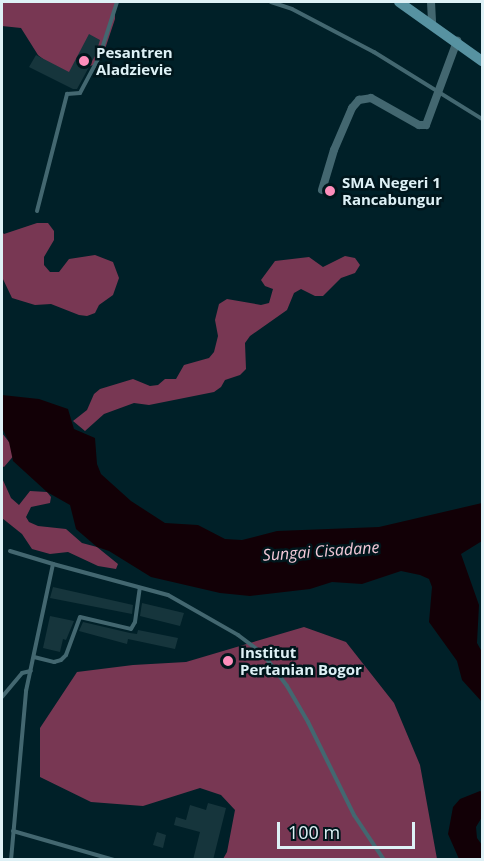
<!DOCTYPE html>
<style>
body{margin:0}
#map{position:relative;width:484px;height:861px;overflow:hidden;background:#002028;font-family:"Open Sans",sans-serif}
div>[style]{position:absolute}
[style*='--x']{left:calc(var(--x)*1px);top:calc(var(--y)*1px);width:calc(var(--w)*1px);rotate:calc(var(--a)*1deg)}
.forest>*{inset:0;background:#783753}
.water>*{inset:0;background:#120006}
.building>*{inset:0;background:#16353c}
.service>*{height:4px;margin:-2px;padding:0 2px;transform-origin:2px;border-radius:2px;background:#436770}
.minor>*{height:8px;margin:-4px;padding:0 4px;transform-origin:4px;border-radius:4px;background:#436770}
.secondary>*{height:10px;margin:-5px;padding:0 5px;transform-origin:5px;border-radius:5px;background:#5792a1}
.dots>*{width:16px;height:16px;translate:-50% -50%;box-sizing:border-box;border:3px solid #00161c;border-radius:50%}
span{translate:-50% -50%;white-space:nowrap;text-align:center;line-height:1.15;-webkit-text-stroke:5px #00161c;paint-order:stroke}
.poi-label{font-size:15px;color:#def1f6;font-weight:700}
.left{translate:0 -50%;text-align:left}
.water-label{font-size:16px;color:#f3c9d8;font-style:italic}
.frame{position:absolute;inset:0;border:3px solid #def1f6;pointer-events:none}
.scale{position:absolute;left:277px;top:822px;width:138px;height:27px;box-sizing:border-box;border:3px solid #def1f6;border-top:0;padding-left:8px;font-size:18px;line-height:21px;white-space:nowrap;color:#def1f6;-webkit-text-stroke:4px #00161c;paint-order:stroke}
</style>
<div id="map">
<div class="forest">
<i style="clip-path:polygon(2px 2px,115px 2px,115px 19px,104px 52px,93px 65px,63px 75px,38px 55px,21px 28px,2px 26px)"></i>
<i style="clip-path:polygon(37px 223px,48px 223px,54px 231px,54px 240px,44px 257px,44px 265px,50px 272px,59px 272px,69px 259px,95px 255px,113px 262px,119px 278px,113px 295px,99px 305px,95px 313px,87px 316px,79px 315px,51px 304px,35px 305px,12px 298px,2px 277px,2px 232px,4px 234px)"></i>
<i style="clip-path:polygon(345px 256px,355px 258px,360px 265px,355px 273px,341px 278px,323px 296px,315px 296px,301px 289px,294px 293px,287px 310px,250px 336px,245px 343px,246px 369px,240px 375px,225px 380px,221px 387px,214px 392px,149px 405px,134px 403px,104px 414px,85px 431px,73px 421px,87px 410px,94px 394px,100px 389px,133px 379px,150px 386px,158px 385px,165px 379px,176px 379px,184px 365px,209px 358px,214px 352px,218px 336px,215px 320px,219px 304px,227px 299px,261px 305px,269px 303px,273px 289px,265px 286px,261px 280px,275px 261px,309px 257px,323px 267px)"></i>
<i style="clip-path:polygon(2px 433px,9px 442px,15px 444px,16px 453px,4px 467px,2px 466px)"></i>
<i style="clip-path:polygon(2px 478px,11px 498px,19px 505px,30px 491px,47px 492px,51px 497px,50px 503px,31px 507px,26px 517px,29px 522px,38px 526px,66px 529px,82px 543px,97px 547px,118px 564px,116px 569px,98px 566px,68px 552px,50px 554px,32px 549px,22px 534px,2px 518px)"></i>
<i style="clip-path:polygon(304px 627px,346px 642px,394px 703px,420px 765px,437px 859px,223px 859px,227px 852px,235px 810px,221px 795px,200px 788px,143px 806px,91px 802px,40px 777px,40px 728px,77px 672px,133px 665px,186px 662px)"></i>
</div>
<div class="water">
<i style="clip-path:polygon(2px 395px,39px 399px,68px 409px,74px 429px,95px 438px,97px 464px,101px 474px,131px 501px,165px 523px,198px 525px,225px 539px,242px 540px,277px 531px,379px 527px,482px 503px,482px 541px,461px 554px,479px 605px,477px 643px,482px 652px,482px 702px,462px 680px,457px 661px,429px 622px,432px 587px,429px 579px,420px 575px,401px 571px,362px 584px,332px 582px,310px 589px,250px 596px,220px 593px,151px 577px,109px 551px,97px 547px,76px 529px,70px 505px,47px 492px,13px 461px,9px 442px,2px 428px)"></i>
<i style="clip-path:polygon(480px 791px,482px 792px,482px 817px,476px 827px,477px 838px,482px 845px,482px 859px,459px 859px,448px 834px,453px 807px,460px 799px)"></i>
</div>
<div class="building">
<i style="clip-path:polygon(89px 34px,100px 40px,95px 56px,77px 89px,73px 89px,29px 67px,36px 55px,69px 72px)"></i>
<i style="clip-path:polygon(53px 587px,133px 605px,132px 614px,50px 598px)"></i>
<i style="clip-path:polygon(142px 603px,184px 613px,180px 626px,140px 616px)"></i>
<i style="clip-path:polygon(50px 616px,74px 621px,66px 640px,63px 639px,60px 652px,43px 648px)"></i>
<i style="clip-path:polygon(83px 622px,130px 633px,137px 634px,138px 630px,178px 638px,175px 649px,128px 639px,127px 644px,79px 631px)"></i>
<i style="clip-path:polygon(208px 803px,226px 808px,213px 860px,193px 860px,200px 832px,174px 825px,176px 817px,186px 820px,190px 805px,206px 810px)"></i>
<i style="clip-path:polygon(157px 832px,166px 835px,163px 848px,153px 845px)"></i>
</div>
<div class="service">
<i style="--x:271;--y:2;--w:22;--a:18"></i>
<i style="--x:292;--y:9;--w:93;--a:27.7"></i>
<i style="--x:374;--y:52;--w:127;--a:31.8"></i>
<i style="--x:37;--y:211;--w:121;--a:-75.6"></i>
<i style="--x:67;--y:94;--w:13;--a:-4"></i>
<i style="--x:80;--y:93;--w:40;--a:-62"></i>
<i style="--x:99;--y:58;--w:59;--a:-72.2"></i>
<i style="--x:10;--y:551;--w:45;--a:16.8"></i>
<i style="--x:34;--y:657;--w:21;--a:14"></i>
<i style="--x:54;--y:662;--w:7;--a:-16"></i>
<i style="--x:61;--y:660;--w:7;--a:-45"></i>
<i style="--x:66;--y:655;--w:40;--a:-69.8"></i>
<i style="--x:80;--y:617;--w:52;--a:13.2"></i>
<i style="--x:131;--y:629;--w:8;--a:-60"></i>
<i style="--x:135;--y:622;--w:34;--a:-82"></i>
<i style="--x:2;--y:697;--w:31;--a:-50"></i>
<i style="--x:22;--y:673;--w:9;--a:-13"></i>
<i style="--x:13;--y:831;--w:105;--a:16"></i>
<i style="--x:11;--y:860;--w:170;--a:-84.9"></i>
<i style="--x:26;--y:691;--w:130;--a:-78"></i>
<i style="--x:53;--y:564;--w:119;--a:15.1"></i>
<i style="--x:168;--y:595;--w:81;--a:29.7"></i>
<i style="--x:238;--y:635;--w:31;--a:37"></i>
<i style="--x:263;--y:654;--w:40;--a:53"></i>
<i style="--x:287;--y:686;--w:42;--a:59.7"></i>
<i style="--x:308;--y:722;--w:104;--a:63.7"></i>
<i style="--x:354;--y:815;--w:54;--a:56.3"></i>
</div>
<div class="minor">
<i style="--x:431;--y:2;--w:21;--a:87"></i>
<i style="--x:322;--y:190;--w:42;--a:-73.3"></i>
<i style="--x:334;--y:150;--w:46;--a:-66.8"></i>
<i style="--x:352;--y:108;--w:11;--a:-49"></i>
<i style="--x:359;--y:100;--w:12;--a:-9"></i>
<i style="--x:371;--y:98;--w:55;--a:29.4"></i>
<i style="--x:419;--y:125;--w:7;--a:0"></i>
<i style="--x:426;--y:125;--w:90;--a:-69.7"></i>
</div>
<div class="secondary">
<i style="--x:399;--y:2;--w:102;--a:35.4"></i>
</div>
<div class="dots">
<i style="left:84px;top:61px;background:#fe8ebc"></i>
<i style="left:330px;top:191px;background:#fe8ebc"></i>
<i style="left:228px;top:661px;background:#fe8ebc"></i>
</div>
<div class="poi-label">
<span class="left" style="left:96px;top:61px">Pesantren<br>Aladzievie</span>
<span class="left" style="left:342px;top:191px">SMA Negeri 1<br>Rancabungur</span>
<span class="left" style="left:240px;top:661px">Institut<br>Pertanian Bogor</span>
</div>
<div class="water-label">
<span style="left:321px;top:551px;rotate:-4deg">Sungai Cisadane</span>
</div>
<div class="frame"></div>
<div class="scale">100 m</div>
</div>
